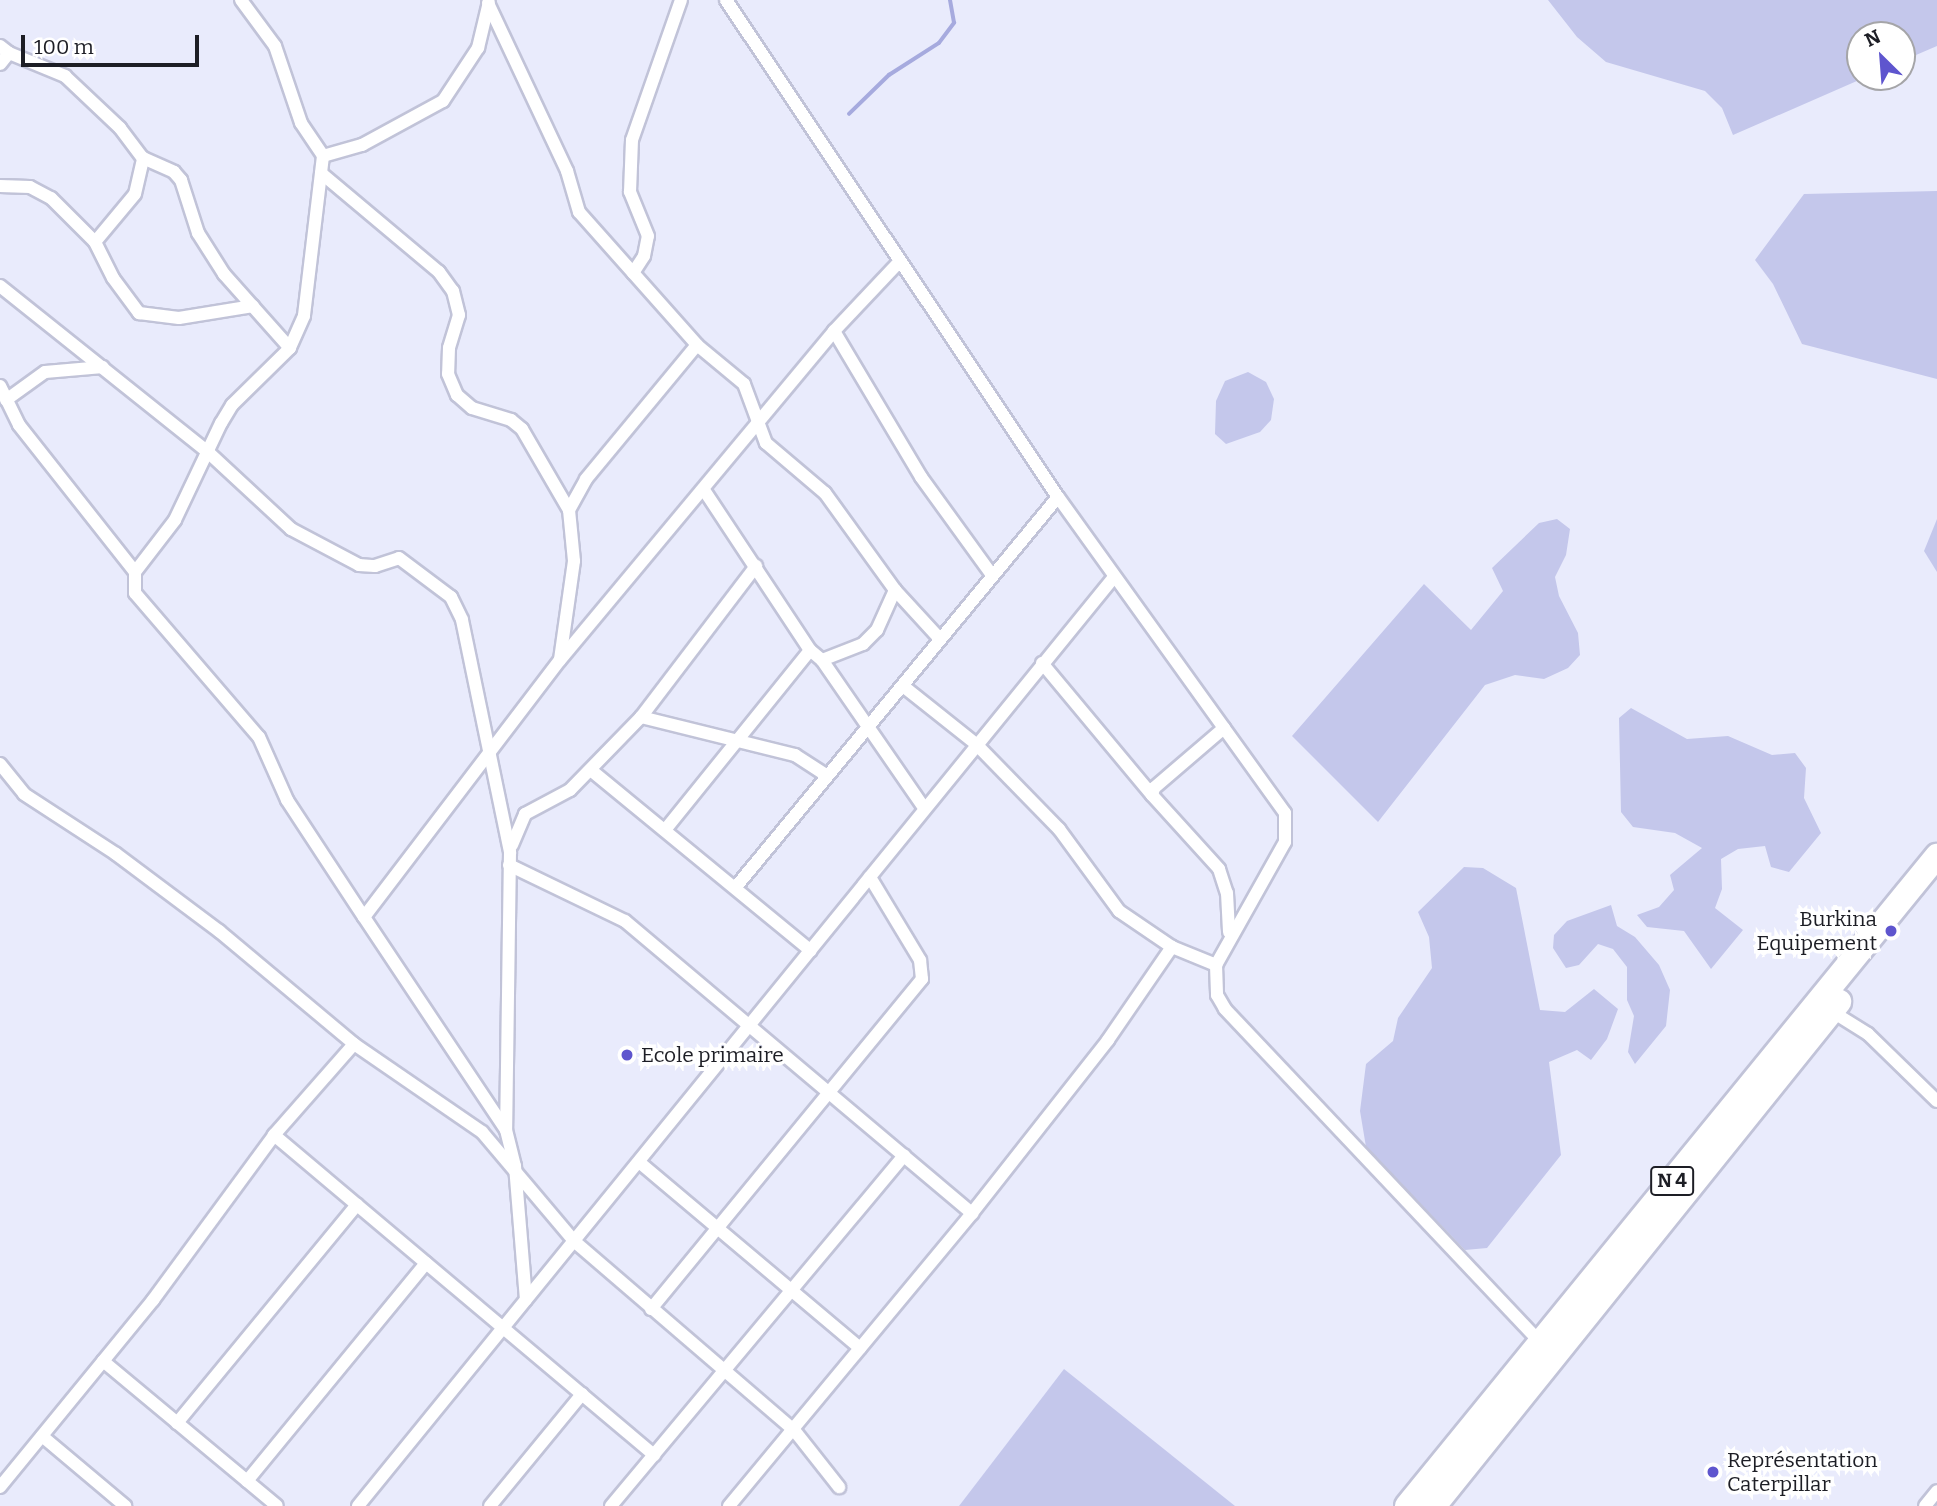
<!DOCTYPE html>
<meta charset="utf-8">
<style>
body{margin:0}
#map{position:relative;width:1937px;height:1506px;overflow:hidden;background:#e9ebfc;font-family:Bitter,serif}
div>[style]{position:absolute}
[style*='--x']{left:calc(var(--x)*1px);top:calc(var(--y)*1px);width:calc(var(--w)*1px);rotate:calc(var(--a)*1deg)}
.green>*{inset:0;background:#c4c7eb}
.stream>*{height:3.5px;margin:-1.75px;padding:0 1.75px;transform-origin:1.75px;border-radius:1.75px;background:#a6aade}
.roads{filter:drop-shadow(2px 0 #c1c3d8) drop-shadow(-2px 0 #c1c3d8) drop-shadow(0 2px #c1c3d8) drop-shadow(0 -2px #c1c3d8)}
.street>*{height:12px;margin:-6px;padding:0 6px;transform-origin:6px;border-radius:6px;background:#fff}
.highway>*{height:24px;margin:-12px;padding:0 12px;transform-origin:12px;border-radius:12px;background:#fff}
.dots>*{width:19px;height:19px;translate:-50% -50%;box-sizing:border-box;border:4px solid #fff;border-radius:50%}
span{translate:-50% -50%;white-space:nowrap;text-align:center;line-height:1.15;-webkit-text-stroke:7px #fff;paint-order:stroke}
.shield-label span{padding:2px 5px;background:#fff;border:2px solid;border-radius:5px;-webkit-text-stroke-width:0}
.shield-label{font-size:19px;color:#1d1e25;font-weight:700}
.poi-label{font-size:21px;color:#1d1e25}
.right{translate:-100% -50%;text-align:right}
.left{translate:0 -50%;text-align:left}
.north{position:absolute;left:1846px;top:21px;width:70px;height:70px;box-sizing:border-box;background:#fff;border:2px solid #a5a5a8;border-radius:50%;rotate:335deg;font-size:19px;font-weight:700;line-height:28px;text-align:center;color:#1d1e25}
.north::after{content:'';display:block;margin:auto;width:24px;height:32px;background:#5e55ce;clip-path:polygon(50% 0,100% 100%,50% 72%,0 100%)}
.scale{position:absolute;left:21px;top:35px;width:178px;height:32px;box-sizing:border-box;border:4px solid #1d1e25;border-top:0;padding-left:9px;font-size:21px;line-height:24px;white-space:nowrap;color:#1d1e25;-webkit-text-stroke:5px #fff;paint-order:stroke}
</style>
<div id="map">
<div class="green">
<i style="clip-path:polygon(1548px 0,1937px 0,1937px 46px,1902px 61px,1902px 35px,1860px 35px,1860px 77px,1866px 77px,1733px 135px,1722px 108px,1705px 91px,1606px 62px,1577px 37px)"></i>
<i style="clip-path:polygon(1937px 191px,1937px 379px,1802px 344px,1773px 284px,1755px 260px,1804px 194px)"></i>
<i style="clip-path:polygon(1248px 372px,1266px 382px,1274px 399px,1271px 420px,1260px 432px,1226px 444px,1215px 434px,1216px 401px,1225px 381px)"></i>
<i style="clip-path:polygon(1557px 519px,1570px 529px,1566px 555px,1555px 577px,1559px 596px,1578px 633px,1580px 655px,1568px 668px,1544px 679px,1515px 675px,1485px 685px,1378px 822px,1292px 736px,1424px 584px,1471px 630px,1503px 591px,1492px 568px,1539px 523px)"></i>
<i style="clip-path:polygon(1937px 519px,1937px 572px,1924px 551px)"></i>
<i style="clip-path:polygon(1631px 708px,1687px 739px,1728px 736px,1772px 755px,1795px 753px,1806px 768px,1804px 798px,1821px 833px,1789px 872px,1771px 867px,1765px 846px,1738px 849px,1721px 859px,1722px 889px,1715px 908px,1743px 930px,1711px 969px,1684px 931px,1647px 927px,1637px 915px,1659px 907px,1674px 890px,1670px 875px,1702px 848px,1675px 833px,1633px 827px,1621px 812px,1619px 718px)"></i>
<i style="clip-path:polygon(1464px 867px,1483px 868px,1516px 888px,1540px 1010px,1565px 1012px,1594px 989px,1618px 1009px,1607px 1039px,1591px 1060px,1577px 1050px,1549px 1062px,1561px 1155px,1487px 1248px,1465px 1250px,1366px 1147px,1360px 1111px,1366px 1064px,1393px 1041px,1398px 1018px,1432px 968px,1429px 937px,1418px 912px)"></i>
<i style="clip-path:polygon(1611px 905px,1617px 926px,1635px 937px,1659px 965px,1670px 990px,1666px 1026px,1635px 1064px,1628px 1052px,1634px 1016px,1627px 1000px,1627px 967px,1613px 949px,1598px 944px,1579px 965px,1566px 968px,1553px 948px,1554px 935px,1567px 921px)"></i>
<i style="clip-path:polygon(1064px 1369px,1235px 1506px,959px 1506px)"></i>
</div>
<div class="stream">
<i style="--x:849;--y:114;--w:56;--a:-44.3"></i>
<i style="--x:889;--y:75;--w:59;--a:-32.6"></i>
<i style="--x:939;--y:43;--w:25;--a:-53"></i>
<i style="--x:954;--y:23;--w:23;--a:-100"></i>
</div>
<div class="roads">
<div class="street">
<i style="--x:241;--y:0;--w:57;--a:53.5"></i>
<i style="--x:275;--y:46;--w:81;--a:71.3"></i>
<i style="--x:301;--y:123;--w:40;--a:56"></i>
<i style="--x:323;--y:156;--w:161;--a:96.8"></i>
<i style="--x:304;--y:316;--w:35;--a:114"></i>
<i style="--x:290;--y:348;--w:81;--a:135.5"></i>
<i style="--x:232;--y:405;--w:21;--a:121"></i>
<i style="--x:221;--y:423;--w:107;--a:115.4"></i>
<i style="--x:175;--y:520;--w:66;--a:127.6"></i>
<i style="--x:135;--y:572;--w:21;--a:90"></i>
<i style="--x:135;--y:593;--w:190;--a:49.3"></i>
<i style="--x:259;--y:737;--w:69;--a:66"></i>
<i style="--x:287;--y:800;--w:140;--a:56.7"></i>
<i style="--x:726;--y:0;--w:598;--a:56.26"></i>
<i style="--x:1058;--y:497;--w:389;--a:54.3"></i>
<i style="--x:1285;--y:813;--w:29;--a:90"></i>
<i style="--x:1285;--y:842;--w:141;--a:119.3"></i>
<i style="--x:1216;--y:965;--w:30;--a:88"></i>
<i style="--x:1217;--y:995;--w:16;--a:60"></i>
<i style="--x:1225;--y:1009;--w:458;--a:46.6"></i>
<i style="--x:488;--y:3;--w:186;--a:64.8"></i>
<i style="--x:567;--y:171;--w:43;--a:73.7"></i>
<i style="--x:579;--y:212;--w:178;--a:48.4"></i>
<i style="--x:697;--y:345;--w:61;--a:39.7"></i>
<i style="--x:744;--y:384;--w:63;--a:69.6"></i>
<i style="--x:766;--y:443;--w:77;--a:40.3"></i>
<i style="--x:825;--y:493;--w:120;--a:54.2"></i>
<i style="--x:895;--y:590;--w:65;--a:47.5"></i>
<i style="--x:0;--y:46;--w:11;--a:38"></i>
<i style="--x:9;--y:53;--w:14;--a:129"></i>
<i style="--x:9;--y:53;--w:61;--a:22.3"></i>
<i style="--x:65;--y:76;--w:76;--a:43.4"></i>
<i style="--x:120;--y:128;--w:38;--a:53"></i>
<i style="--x:143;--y:158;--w:34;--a:24"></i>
<i style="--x:174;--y:172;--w:11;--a:49"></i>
<i style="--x:181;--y:180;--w:56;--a:72.2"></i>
<i style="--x:198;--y:233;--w:49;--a:57.6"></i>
<i style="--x:224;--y:274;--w:99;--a:48.3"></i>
<i style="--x:323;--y:156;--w:41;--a:-15.8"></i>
<i style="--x:362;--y:145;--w:92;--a:-28.5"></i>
<i style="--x:443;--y:101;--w:64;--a:-56.6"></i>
<i style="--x:478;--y:48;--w:47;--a:-76.6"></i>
<i style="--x:321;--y:173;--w:154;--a:40"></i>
<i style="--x:439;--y:272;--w:24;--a:54"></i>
<i style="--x:453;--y:291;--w:25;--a:76"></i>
<i style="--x:459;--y:315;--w:34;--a:107"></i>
<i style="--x:449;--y:348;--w:26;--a:92"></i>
<i style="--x:448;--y:374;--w:23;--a:67"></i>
<i style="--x:457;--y:395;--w:20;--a:41"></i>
<i style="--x:472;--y:408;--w:41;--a:17.1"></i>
<i style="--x:511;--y:420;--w:14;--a:39"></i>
<i style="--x:522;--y:429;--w:94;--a:59.9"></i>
<i style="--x:569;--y:510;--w:51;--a:84.4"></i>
<i style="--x:574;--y:561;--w:99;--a:98.1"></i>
<i style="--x:0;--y:186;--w:30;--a:2"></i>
<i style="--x:30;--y:187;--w:24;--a:28"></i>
<i style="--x:51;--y:198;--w:62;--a:45"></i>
<i style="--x:95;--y:242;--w:40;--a:63.4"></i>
<i style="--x:113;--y:278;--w:44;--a:53.4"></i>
<i style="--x:139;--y:313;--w:40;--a:7.1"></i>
<i style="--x:179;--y:318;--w:75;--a:-9.2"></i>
<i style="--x:95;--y:242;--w:62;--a:-50.2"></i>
<i style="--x:135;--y:194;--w:37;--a:-77"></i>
<i style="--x:633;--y:273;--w:20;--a:-57"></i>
<i style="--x:644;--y:256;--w:20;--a:-79"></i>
<i style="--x:648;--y:236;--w:48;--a:-112.2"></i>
<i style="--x:630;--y:192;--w:52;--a:-87.8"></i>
<i style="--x:632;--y:140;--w:148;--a:-70.7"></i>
<i style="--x:0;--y:286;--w:268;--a:38.6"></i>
<i style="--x:209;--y:453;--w:112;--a:42.8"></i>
<i style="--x:291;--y:529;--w:77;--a:27.9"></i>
<i style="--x:359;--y:565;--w:16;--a:4"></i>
<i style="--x:375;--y:566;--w:25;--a:-18"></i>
<i style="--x:399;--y:558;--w:65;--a:36.9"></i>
<i style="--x:451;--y:597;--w:25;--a:64"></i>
<i style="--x:462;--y:620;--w:237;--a:78.3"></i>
<i style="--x:510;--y:852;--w:278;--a:90.8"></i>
<i style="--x:506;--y:1130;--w:37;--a:76"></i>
<i style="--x:515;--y:1166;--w:134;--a:85.3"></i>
<i style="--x:834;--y:331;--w:170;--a:59.2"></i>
<i style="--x:921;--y:477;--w:121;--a:54.1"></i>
<i style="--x:0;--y:386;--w:43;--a:64"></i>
<i style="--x:19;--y:425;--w:187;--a:51.7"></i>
<i style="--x:6;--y:400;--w:48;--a:-35.7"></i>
<i style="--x:45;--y:372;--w:58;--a:-4.9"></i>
<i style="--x:704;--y:490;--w:192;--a:56.5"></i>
<i style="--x:810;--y:650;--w:16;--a:40"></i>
<i style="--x:822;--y:660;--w:180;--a:55.4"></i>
<i style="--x:569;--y:510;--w:35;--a:-61"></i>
<i style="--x:586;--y:479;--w:174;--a:-50.4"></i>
<i style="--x:822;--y:660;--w:44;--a:-21.3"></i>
<i style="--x:863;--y:644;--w:20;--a:-45"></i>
<i style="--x:877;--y:630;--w:44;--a:-65.8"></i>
<i style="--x:1042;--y:663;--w:172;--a:50.2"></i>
<i style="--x:903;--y:686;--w:93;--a:38.5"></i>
<i style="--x:976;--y:744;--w:119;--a:45.7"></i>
<i style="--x:1059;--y:829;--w:102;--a:53.8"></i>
<i style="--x:1119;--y:911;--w:64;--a:34.2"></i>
<i style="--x:1172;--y:947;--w:48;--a:22.2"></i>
<i style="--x:641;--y:717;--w:159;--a:13.9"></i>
<i style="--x:795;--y:755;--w:37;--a:33"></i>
<i style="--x:1224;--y:728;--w:92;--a:139.4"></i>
<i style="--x:1154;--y:788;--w:7;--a:106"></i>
<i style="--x:1152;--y:795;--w:100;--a:47.8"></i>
<i style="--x:1219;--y:869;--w:25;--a:72"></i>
<i style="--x:1227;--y:893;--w:39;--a:87"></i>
<i style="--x:0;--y:764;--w:38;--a:51"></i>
<i style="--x:24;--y:794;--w:110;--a:33.1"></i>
<i style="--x:116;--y:854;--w:129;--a:36.8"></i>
<i style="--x:219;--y:931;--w:176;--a:39.9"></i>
<i style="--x:354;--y:1044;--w:155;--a:34.5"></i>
<i style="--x:482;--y:1132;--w:143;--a:49.8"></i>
<i style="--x:574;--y:1241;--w:290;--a:40.7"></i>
<i style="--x:794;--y:1430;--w:73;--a:51.7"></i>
<i style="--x:592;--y:771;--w:283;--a:39.4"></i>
<i style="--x:665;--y:830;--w:231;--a:-51.1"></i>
<i style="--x:512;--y:845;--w:34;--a:-67"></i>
<i style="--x:525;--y:814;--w:51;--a:-28.1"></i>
<i style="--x:570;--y:790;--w:102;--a:-45.8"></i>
<i style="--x:641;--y:717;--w:190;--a:-52.7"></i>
<i style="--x:509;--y:865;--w:129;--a:25.8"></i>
<i style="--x:625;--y:921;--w:454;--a:40.1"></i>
<i style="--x:735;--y:888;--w:507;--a:-50.44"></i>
<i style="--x:1828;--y:1009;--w:47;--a:32"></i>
<i style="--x:1868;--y:1034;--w:96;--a:44.2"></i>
<i style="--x:506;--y:1130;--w:256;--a:-123.7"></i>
<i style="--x:364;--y:917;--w:323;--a:-52.7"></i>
<i style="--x:560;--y:660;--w:428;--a:-50.2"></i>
<i style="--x:834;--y:331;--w:96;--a:-46.7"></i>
<i style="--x:274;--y:1135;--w:497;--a:40.1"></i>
<i style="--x:639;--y:1162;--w:289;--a:40.1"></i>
<i style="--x:651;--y:1309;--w:427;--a:-50.6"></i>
<i style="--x:922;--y:979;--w:19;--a:-96"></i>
<i style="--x:920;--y:960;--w:97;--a:-121.1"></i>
<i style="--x:103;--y:1361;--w:226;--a:39.8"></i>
<i style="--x:177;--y:1423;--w:283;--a:-50.5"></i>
<i style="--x:42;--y:1436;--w:109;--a:40.1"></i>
<i style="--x:247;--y:1481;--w:282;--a:-50.6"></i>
<i style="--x:0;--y:1487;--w:242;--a:-50.7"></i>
<i style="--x:153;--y:1300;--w:205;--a:-53.7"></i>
<i style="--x:274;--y:1135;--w:121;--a:-48.7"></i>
<i style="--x:358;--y:1506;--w:1198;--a:-50.86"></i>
<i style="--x:490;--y:1506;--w:145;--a:-50.6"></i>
<i style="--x:611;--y:1506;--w:457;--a:-50.1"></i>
<i style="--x:729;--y:1506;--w:381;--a:-50.3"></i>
<i style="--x:972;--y:1213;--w:220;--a:-51.8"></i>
<i style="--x:1108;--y:1040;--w:113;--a:-55.5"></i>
<i style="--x:1925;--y:1506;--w:19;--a:-51"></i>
</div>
<div class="highway">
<i style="--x:1407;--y:1506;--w:839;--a:-50.81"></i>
<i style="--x:1434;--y:1506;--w:647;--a:-51.22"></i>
</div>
</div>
<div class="dots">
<i style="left:1891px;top:931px;background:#5e55ce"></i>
<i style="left:627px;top:1055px;background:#5e55ce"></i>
<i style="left:1713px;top:1472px;background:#5e55ce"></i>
</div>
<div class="shield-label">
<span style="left:1672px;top:1181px">N 4</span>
</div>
<div class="poi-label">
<span class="right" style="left:1877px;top:931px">Burkina<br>Equipement</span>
<span class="left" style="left:641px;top:1055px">Ecole primaire</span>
<span class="left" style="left:1727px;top:1472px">Représentation<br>Caterpillar</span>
</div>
<div class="north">N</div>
<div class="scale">100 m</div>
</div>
